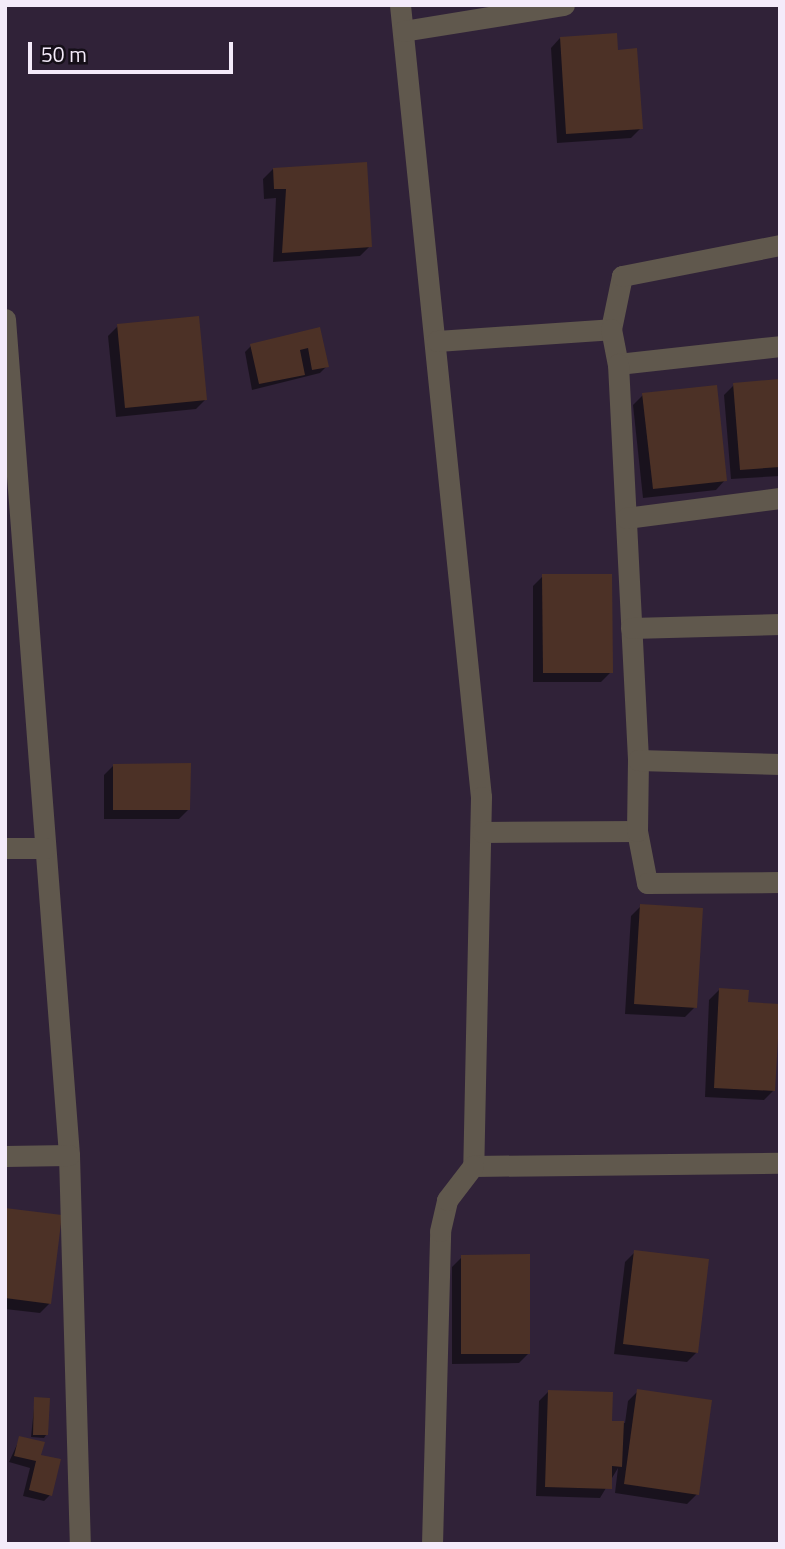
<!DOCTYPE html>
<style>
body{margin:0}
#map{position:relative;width:785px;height:1549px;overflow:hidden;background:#302238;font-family:"Titillium Web",sans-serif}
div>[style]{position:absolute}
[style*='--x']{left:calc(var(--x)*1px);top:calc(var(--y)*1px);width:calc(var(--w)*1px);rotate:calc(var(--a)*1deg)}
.shadow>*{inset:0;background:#0007}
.building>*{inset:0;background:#4c3126}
.minor>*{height:21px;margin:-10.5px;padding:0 10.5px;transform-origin:10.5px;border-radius:10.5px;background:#60584d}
span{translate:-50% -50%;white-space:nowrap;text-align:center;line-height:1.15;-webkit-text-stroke:5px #150f18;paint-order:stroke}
.frame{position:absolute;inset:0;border:7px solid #f4ebfa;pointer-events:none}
.scale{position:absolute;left:28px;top:42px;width:205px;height:32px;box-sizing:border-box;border:4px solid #f4ebfa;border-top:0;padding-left:9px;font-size:21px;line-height:24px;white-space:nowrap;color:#f4ebfa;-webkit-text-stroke:5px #150f18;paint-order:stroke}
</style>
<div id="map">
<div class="shadow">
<i style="clip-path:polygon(560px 38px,641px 128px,631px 138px,557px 143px,551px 48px)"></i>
<i style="clip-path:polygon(273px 169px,370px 246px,360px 256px,273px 262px,276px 198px,264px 199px,263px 179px)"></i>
<i style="clip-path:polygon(118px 326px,206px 399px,196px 409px,116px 417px,108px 336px)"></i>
<i style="clip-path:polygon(319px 329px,327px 366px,320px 373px,252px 390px,245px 352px,251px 346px)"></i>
<i style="clip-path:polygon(780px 381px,780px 476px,731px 479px,724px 395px,734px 385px)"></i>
<i style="clip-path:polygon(643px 395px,725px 480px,716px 490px,643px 498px,633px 405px)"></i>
<i style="clip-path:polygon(543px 576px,611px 672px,601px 682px,533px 682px,533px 586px)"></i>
<i style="clip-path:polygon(114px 765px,189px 809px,179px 819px,104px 819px,104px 775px)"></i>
<i style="clip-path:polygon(641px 906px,695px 1007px,685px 1017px,625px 1014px,631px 916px)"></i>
<i style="clip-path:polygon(719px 990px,746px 1004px,774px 1090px,764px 1100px,705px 1097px,709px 1000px)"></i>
<i style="clip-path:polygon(5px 1210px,50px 1303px,40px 1313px,5px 1309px)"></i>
<i style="clip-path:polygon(635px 1252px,697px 1352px,687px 1362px,614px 1354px,625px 1262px)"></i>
<i style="clip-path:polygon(462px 1257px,529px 1353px,519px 1363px,452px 1364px,452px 1267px)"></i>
<i style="clip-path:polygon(549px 1391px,610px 1422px,625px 1423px,628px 1401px,638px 1391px,697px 1494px,687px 1504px,615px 1493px,618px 1468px,600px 1498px,536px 1496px,539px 1401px)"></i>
<i style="clip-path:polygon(35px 1399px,46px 1435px,44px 1438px,31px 1437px)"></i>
<i style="clip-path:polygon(20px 1438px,39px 1456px,50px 1495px,44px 1501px,23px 1496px,30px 1468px,9px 1462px)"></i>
</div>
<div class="building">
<i style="clip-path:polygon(617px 33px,618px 50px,637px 48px,643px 129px,566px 134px,560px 37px)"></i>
<i style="clip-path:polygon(367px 162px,372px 247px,282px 253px,286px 189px,274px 189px,273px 168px)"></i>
<i style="clip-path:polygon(199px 316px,207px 400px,125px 408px,117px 324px)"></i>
<i style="clip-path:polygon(320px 327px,329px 367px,312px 370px,308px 348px,300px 350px,305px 375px,259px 384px,250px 344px)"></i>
<i style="clip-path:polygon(780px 379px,780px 467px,740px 470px,733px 383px)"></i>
<i style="clip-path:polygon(717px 385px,727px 481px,653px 489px,642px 393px)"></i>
<i style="clip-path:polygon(542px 574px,612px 574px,613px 673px,543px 673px)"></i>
<i style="clip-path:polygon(191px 763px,190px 810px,113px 810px,113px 764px)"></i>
<i style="clip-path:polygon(640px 904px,703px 908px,697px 1008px,634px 1004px)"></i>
<i style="clip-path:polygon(719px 988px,749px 990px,748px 1002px,780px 1004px,775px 1091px,714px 1088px)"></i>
<i style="clip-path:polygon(5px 1208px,62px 1215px,51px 1304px,5px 1298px)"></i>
<i style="clip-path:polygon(634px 1250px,709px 1259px,698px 1353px,623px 1344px)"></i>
<i style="clip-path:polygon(530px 1254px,530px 1354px,461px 1354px,461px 1255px)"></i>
<i style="clip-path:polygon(637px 1389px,712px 1400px,699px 1495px,624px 1484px)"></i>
<i style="clip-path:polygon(548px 1390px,613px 1392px,612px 1421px,624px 1421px,622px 1467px,612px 1466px,612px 1489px,545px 1487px)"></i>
<i style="clip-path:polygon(34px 1397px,50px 1398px,48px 1435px,33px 1435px)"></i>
<i style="clip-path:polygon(19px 1436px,45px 1442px,41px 1455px,61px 1459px,52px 1496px,29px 1490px,36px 1461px,14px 1456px)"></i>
</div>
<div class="minor">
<i style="--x:400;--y:5;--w:796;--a:84.16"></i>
<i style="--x:481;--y:797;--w:369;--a:91.2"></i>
<i style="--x:473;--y:1166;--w:307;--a:-0.6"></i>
<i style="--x:403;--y:31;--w:163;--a:-9.2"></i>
<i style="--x:5;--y:319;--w:838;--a:85.62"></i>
<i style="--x:69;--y:1155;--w:389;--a:88.4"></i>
<i style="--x:611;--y:329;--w:54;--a:-78.3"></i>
<i style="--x:622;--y:276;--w:161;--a:-11.1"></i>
<i style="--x:437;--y:341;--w:174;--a:-3.9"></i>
<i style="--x:611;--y:329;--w:36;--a:79"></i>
<i style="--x:618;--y:364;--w:163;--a:-6.3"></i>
<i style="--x:618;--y:364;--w:397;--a:87.1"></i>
<i style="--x:626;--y:518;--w:155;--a:-7.4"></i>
<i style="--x:631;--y:628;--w:149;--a:-1.5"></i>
<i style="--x:637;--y:831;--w:53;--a:79.1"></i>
<i style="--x:647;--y:883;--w:133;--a:-0.4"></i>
<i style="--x:482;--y:832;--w:155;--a:-0.4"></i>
<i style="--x:637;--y:831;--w:71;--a:-89.2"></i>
<i style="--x:638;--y:760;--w:142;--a:1.6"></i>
<i style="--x:5;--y:848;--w:40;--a:0"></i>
<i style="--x:5;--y:1156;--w:64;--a:-0.9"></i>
<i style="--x:432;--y:1544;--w:313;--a:-88.5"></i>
<i style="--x:440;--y:1231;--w:32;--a:-77"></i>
<i style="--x:447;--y:1200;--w:43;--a:-52.6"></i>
</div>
<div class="frame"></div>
<div class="scale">50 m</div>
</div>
